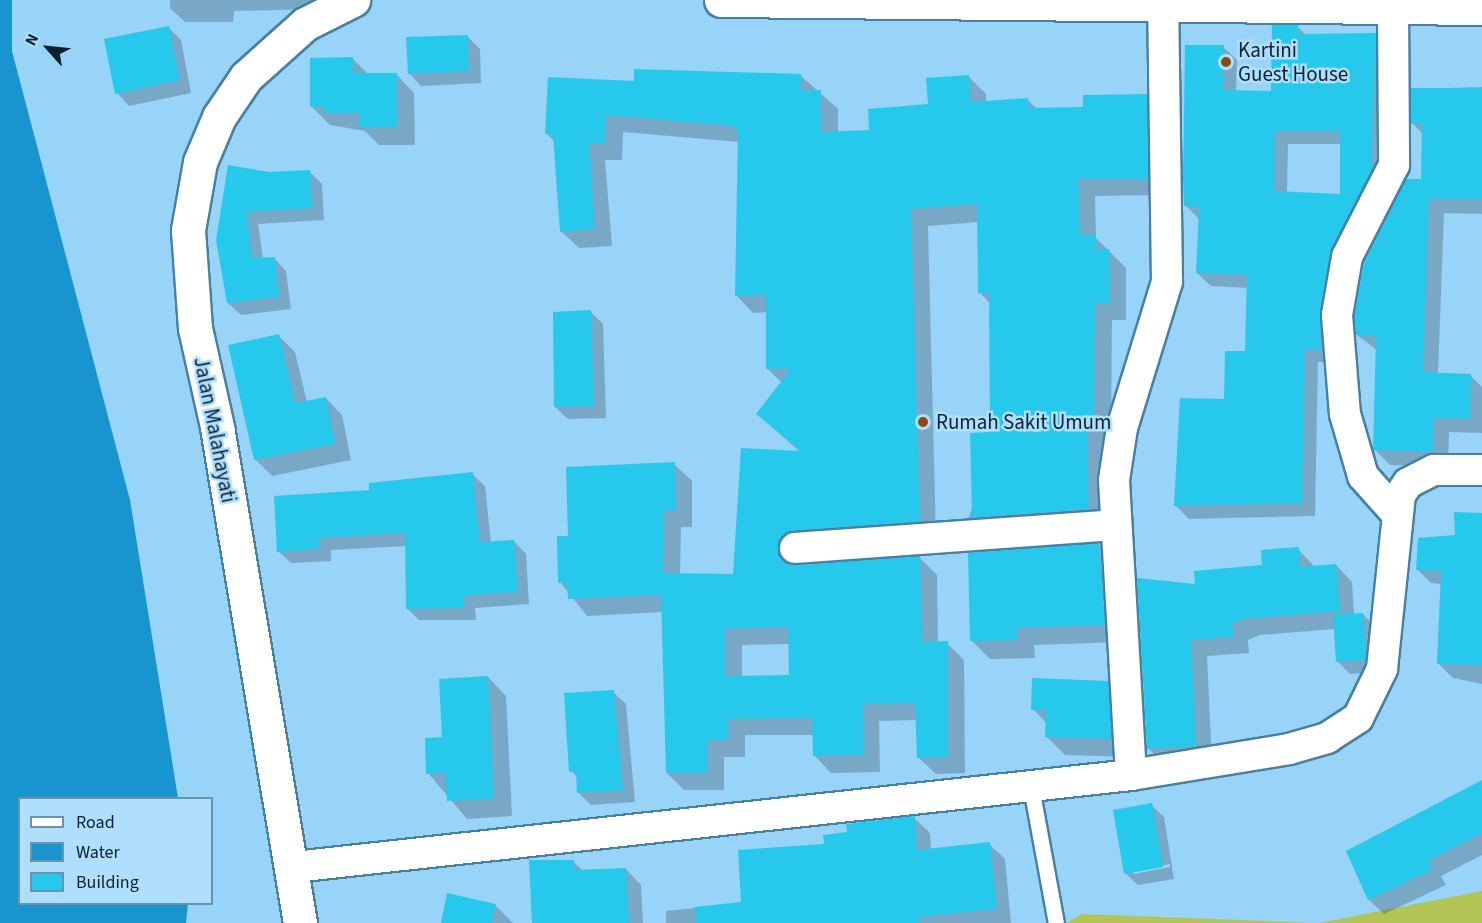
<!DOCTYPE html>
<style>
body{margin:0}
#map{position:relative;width:1482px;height:923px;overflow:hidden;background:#98d3f8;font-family:"Source Sans 3",sans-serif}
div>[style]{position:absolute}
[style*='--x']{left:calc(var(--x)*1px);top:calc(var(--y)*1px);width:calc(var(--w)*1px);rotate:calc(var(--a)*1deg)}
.green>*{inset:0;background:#b3c355}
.water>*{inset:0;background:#1894ce}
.shadow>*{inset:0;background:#0003}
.building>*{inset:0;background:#26c9eb}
.roads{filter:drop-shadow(2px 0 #4780a2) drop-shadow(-2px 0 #4780a2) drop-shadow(0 2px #4780a2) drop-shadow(0 -2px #4780a2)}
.service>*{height:15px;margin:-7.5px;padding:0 7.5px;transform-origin:7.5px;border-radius:7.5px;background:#fff}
.minor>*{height:30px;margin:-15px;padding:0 15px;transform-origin:15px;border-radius:15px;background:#fff}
.secondary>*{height:33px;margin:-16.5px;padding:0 16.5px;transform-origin:16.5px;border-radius:16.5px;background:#fff}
.dots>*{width:16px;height:16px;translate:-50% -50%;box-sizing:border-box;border:3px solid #b0defd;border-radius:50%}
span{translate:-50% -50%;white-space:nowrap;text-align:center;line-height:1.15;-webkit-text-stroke:5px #b0defd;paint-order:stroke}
.poi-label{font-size:21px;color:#09222f}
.left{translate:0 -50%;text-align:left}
.street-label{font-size:21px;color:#09222f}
.legend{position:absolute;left:18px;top:797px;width:195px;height:108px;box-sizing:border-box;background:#b0defd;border:2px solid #6d93ab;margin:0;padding:8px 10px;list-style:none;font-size:18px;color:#09222f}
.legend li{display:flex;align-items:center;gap:12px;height:30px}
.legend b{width:30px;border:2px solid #6d93ab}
.north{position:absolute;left:18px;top:18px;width:60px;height:60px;-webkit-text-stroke:4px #b0defd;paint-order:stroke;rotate:297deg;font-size:16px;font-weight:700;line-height:24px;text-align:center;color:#09222f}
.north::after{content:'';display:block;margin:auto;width:21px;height:27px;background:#09222f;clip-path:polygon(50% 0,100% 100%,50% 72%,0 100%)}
</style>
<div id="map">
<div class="green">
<i style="clip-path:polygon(1482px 891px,1482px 923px,1319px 923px)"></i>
<i style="clip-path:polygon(1082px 914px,1315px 923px,1066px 923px)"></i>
</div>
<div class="water">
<i style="clip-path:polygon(0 0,12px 0,12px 51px,130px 500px,178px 798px,20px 798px,20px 904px,188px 904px,186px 923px,0 923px)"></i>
</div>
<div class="shadow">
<i style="clip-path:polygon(170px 0,321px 0,322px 9px,234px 11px,233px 22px,185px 22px,170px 8px)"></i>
<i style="clip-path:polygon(evenodd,1297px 26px,1306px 35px,1375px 35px,1389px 48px,1384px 186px,1343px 268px,1334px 362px,1318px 362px,1315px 516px,1189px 519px,1175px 505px,1246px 353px,1248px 288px,1211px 286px,1197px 273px,1200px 220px,1186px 206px,1223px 47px,1237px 60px,1236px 92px,1273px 93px,1297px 26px,1288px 144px,1342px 144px,1341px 195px,1287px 193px,1288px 144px)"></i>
<i style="clip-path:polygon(168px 27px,181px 40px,191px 93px,129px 106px,117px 93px)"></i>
<i style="clip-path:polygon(467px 36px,480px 49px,481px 83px,421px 86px,409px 73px)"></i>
<i style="clip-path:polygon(352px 58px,369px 75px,396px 74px,414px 93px,415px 145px,379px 145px,365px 131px,330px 125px,311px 106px)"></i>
<i style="clip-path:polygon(evenodd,800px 75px,838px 109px,838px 133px,871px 132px,929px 105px,969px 77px,986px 94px,986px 102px,1027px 99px,1037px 109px,1084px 109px,1146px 96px,1164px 113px,1165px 195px,1095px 196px,1096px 238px,1126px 268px,1126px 320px,1112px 320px,1111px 432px,1104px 432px,1106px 526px,986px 535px,969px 518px,992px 434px,991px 304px,980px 293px,979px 222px,928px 226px,936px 538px,796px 558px,797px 567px,920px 558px,937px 575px,938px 643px,947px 643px,964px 660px,965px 773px,936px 774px,918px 757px,917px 720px,879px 721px,880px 772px,831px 773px,814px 755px,814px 735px,745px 735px,745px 757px,724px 757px,724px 790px,684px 790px,667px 773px,663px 612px,587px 616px,560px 582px,569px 538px,674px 464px,692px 481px,692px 527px,681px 527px,680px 575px,734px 575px,801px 453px,758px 414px,782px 383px,768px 369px,768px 312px,753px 313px,736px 295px,739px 142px,623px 132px,622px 160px,605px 160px,612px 246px,579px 248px,561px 231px,555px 142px,547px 134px,635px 83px,800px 75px,790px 644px,791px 677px,742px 677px,742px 645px,790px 644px)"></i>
<i style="clip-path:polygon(1482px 87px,1482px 214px,1444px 213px,1438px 374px,1470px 375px,1482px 387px,1482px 433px,1449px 432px,1448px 466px,1390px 465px,1375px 450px,1377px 350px,1357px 335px,1422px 181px,1423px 134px,1412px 123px,1412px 89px)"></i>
<i style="clip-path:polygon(309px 171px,322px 184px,324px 220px,258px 224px,263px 259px,274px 258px,286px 271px,291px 309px,241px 315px,228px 303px,217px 240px,269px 173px)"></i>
<i style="clip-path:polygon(591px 312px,603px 324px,606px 418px,568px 419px,555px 407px)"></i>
<i style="clip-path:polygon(278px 335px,295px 352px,307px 402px,326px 398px,342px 415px,351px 460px,272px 476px,255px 459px)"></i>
<i style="clip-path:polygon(472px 474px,485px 486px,491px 543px,514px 541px,526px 554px,529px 604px,475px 608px,476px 620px,419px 620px,407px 608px,406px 546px,331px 550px,331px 561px,291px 563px,278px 551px,371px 492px)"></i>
<i style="clip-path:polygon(1456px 513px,1482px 513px,1482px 684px,1453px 678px,1439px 664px,1442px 584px,1431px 583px,1417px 569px,1456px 536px)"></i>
<i style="clip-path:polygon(1099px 545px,1117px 563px,1123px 642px,1034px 645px,1035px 658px,990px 659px,972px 641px)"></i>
<i style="clip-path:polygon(1298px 549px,1315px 567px,1336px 565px,1352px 582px,1354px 614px,1363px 614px,1375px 627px,1377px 672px,1350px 674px,1337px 661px,1335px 629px,1260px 635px,1248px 640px,1249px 653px,1207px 656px,1212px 762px,1164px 764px,1148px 748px,1197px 586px,1264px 567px)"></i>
<i style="clip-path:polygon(488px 677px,506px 696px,512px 816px,467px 819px,428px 773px,444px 738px)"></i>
<i style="clip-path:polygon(1108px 682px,1126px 700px,1129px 757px,1065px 755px,1046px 736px,1047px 724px,1033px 709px)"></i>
<i style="clip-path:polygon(613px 692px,626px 704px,635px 802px,591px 805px,578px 792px,578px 778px,571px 771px)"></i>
<i style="clip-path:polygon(1482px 790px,1482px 855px,1441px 876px,1446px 885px,1384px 914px,1369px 900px,1347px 852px)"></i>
<i style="clip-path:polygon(evenodd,1151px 805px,1164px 817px,1174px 879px,1138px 885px,1125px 873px,1151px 805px,1170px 864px,1170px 867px,1133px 874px,1133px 871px,1170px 864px)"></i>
<i style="clip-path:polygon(914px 818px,930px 833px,931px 850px,989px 844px,1005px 859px,1011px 923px,666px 923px,666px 911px,743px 903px,849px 834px)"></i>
<i style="clip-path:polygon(573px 861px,583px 871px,626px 869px,641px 885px,643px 923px,533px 923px)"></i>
<i style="clip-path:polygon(495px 905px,513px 923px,442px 923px)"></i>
</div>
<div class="building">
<i style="clip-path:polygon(evenodd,1272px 25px,1298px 25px,1298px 34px,1376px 33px,1371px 172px,1330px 254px,1320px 312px,1321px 350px,1305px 349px,1302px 503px,1174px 506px,1180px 398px,1224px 399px,1225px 351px,1245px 351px,1247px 275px,1196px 273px,1199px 207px,1184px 206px,1183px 179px,1185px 45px,1224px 45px,1223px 90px,1271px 91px,1272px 25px,1275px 131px,1340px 131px,1340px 194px,1274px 191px,1275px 131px)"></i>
<i style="clip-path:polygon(169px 26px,180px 80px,115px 94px,104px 39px)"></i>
<i style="clip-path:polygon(468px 35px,469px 71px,408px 74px,406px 37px)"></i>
<i style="clip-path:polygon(353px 57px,353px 73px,397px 73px,397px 127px,359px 127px,359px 113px,325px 113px,325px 107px,310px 107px,310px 58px)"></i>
<i style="clip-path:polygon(evenodd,634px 69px,801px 74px,801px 91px,821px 90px,821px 132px,869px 130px,868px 109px,928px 104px,926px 78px,969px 75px,971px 102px,1028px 98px,1029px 108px,1083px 107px,1083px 95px,1147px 94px,1148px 179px,1078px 179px,1080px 235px,1096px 235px,1096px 249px,1109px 249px,1110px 303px,1095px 303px,1094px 415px,1087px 415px,1089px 509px,967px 518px,972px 515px,970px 433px,990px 432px,989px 293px,978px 293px,977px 204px,911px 209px,920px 522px,794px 531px,779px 541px,781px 558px,796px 565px,920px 556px,922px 642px,948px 641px,948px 757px,917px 758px,915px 703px,863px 704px,864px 755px,813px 756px,812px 718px,728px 719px,728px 740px,708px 740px,707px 773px,666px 773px,661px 595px,568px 599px,567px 583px,558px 583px,557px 536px,568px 536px,566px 467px,675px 462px,676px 510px,664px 510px,663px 573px,733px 574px,741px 448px,801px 451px,756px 414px,791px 369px,766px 369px,766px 295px,735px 296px,738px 131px,732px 126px,606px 115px,605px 144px,589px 143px,595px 229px,560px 232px,553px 135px,545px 134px,548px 77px,634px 81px,634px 69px,788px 627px,789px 675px,725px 676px,725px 629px,788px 627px)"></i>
<i style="clip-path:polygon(1411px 88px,1482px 88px,1482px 199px,1429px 199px,1423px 372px,1471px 374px,1470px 419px,1434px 418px,1433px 452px,1373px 450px,1376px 336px,1356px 335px,1354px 316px,1364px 263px,1406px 179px,1421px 179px,1422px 123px,1411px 124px)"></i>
<i style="clip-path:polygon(228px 165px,269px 172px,310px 170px,312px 208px,247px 212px,252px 258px,275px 257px,279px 297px,227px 303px,216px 240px)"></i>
<i style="clip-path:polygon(591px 310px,594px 406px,554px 407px,553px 312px)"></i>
<i style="clip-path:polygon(279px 334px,295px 403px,326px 397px,335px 444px,254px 460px,228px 345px)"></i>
<i style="clip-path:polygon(473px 472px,480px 542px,514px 540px,518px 592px,464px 596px,464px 608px,406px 609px,405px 533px,319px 538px,319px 549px,277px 552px,274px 496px,369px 490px,369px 483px)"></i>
<i style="clip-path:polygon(1454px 512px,1482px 513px,1482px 665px,1437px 664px,1441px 571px,1416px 570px,1418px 538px,1455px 535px)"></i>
<i style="clip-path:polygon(1099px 543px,1105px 625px,1017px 628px,1017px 640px,970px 641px,968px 553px)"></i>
<i style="clip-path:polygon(1299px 547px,1300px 567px,1336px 564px,1340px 611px,1243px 619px,1232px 624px,1234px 637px,1191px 640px,1196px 746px,1147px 749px,1137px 578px,1195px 584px,1194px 571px,1262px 565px,1261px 550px)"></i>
<i style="clip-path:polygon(1363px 613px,1366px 660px,1336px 662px,1333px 614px)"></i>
<i style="clip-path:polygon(488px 676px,494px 798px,447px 801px,445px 773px,426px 774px,425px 738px,442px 737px,439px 679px)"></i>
<i style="clip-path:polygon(1032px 678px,1108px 681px,1112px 739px,1045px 737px,1046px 710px,1031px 710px)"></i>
<i style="clip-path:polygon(614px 690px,623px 790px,577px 793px,576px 772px,569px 772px,564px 693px)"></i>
<i style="clip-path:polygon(1482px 780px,1482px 833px,1428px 861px,1432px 870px,1368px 900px,1346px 851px)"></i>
<i style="clip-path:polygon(1152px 803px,1163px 867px,1124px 874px,1113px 810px)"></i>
<i style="clip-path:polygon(915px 816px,917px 850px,990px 842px,997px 909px,919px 917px,919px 923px,696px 923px,695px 907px,741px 902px,738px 850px,824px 844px,823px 835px,847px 832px,846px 824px)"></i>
<i style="clip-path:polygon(529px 860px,574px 860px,574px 870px,626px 868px,629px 923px,532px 923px)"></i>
<i style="clip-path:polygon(447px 893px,496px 904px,491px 923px,441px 923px)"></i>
</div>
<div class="roads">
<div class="service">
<i style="--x:1031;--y:787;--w:138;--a:79.6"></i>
</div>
<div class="minor">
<i style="--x:1393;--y:7;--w:158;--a:89.6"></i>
<i style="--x:1394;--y:165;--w:103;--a:117.1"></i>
<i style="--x:1347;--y:257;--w:59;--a:99.8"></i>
<i style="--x:1337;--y:315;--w:99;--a:85.4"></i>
<i style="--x:1345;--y:414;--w:65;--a:73.8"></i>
<i style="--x:1363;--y:476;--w:48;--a:48.4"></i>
<i style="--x:795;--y:548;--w:319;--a:-4.1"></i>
<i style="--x:1131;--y:775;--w:295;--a:-93.3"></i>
<i style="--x:1114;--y:480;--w:53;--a:-81.3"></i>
<i style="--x:1122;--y:428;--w:153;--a:-72.9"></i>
<i style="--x:1167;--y:282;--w:282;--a:-90.8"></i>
<i style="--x:294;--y:867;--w:842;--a:-6.27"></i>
<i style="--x:1131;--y:775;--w:160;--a:-9.3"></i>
<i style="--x:1289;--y:749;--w:40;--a:-16"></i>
<i style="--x:1327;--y:738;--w:37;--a:-33"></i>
<i style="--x:1358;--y:718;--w:55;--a:-63.9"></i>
<i style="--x:1382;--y:669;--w:175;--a:-84.1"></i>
<i style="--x:1400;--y:495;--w:14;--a:-56"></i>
<i style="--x:1408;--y:483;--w:29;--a:-27"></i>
<i style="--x:1434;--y:470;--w:48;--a:0"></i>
</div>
<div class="secondary">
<i style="--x:721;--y:0;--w:761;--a:0.6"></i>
<i style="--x:300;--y:923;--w:499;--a:-99.5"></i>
<i style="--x:218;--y:431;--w:106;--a:-102.6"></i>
<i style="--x:195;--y:328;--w:98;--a:-94.1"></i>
<i style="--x:188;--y:230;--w:69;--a:-80"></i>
<i style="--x:200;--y:162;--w:49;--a:-67.1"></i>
<i style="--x:219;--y:117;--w:48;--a:-56"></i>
<i style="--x:246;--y:77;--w:79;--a:-41.9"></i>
<i style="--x:305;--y:24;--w:54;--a:-26.6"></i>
</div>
</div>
<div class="dots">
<i style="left:1226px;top:62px;background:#8a4b11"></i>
<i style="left:923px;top:422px;background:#8a4b11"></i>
</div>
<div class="poi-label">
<span class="left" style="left:1238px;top:62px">Kartini<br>Guest House</span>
<span class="left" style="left:936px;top:422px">Rumah Sakit Umum</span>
</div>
<div class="street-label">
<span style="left:215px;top:430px;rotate:79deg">Jalan Malahayati</span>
</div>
<ul class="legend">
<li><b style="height:8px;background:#fff"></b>Road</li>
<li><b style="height:16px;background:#1894ce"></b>Water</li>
<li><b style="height:16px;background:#26c9eb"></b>Building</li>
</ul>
<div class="north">N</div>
</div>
